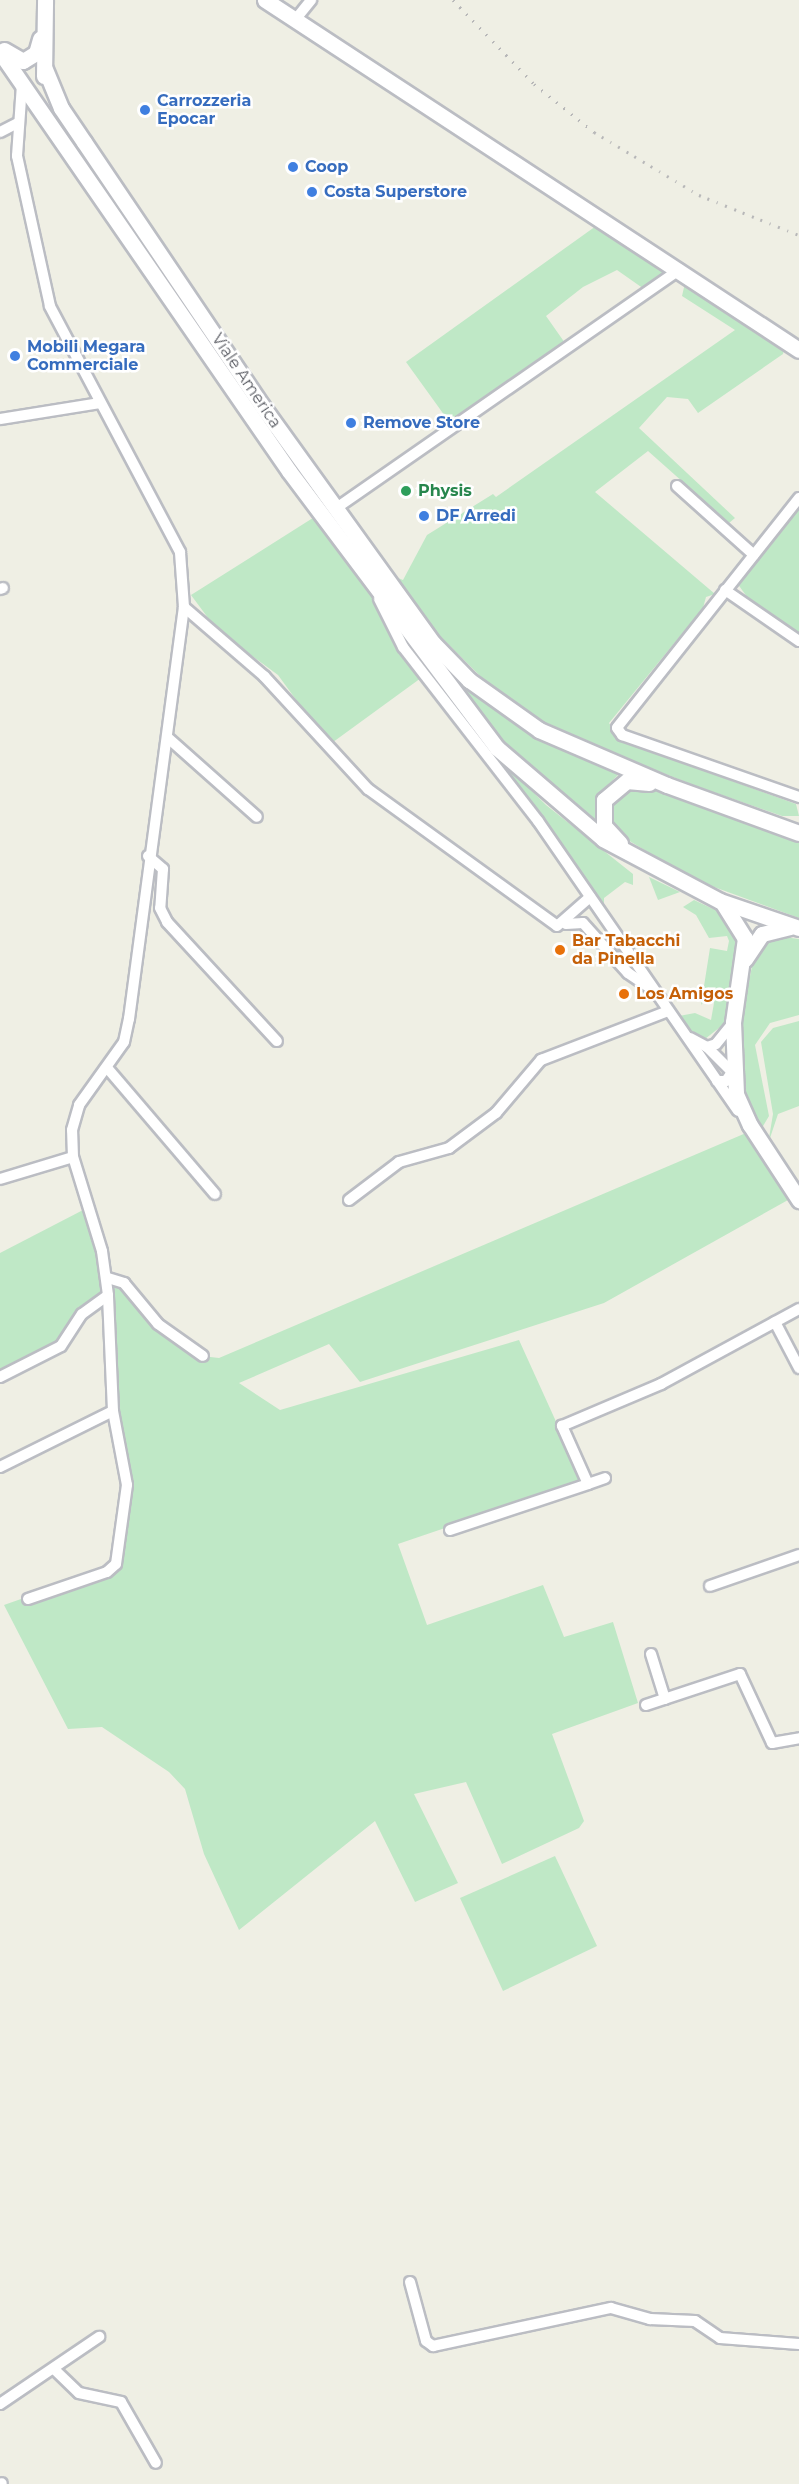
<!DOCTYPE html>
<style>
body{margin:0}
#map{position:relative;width:799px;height:2484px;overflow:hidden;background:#efefe4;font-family:Montserrat,sans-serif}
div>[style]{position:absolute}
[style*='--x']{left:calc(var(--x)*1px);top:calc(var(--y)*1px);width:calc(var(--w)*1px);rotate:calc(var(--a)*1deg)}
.green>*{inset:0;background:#bfe8c6}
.roads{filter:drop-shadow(2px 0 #bbbdc3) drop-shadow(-2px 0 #bbbdc3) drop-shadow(0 2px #bbbdc3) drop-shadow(0 -2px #bbbdc3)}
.street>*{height:10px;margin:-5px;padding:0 5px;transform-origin:5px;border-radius:5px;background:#fff}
.secondary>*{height:15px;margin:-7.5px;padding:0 7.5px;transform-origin:7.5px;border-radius:7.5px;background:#fff}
.rail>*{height:3px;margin-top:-1.5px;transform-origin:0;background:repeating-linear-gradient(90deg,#b7b7b8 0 1.5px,transparent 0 9.5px)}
.dots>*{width:16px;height:16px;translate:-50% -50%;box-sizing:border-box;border:3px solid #fff;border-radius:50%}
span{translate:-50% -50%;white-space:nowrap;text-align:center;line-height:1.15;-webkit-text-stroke:5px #fff;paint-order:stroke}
.shop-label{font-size:16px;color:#366cbe;font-weight:700}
.left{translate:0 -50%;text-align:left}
.street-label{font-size:16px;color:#5c5e65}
.leisure-label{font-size:16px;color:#27864d;font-weight:700}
.food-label{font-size:16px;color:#c56008;font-weight:700}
</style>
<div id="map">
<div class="green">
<i style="clip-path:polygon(596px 226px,667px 272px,644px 289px,617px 270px,583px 287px,546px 316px,565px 343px,450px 423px,406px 362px)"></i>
<i style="clip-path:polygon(685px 283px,784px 349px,783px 354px,698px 413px,688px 399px,667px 397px,639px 428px,735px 518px,729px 523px,648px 451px,595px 492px,715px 594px,706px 597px,703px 608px,609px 723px,621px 741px,796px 804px,799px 816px,782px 816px,696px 786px,561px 733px,531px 715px,485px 681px,432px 628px,393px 576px,403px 580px,427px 535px,493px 494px,496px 497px,735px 330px,682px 296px)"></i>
<i style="clip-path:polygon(799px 508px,799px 634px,750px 601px,737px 583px)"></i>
<i style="clip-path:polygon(316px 516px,357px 571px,421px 678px,329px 745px,278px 675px,217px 630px,191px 595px)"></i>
<i style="clip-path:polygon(399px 631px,487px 746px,546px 805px,633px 874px,633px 885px,625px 882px,604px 898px,604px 906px)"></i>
<i style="clip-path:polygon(445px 671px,516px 722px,621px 772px,598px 795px,596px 823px,500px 743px)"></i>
<i style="clip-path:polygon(642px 786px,799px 842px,799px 918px,695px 880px,616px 833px,607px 804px,620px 789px)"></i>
<i style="clip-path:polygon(649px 877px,680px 892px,658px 900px)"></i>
<i style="clip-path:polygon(694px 900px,726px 915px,739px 936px,724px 1024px,705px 1039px,691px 1032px,679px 1016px,695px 1013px,711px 1020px,714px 1003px,706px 999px,701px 1005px,710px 948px,727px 951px,729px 941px,727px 936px,709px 938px,696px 915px,683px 907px)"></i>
<i style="clip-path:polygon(776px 936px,799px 939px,799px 1015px,770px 1023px,755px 1045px,769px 1116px,760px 1131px,742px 1082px,740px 1027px,754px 956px,761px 942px)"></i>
<i style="clip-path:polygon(799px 1021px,799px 1106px,778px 1114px,768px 1144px,773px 1114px,761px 1042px,773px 1028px)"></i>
<i style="clip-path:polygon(746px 1133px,788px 1200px,604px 1303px,360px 1382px,329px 1344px,239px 1383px,280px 1410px,519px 1340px,583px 1481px,398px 1544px,427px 1625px,543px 1585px,564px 1637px,613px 1622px,638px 1703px,552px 1734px,584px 1821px,579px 1828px,502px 1864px,466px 1782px,414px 1794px,458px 1883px,415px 1902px,375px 1821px,239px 1930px,204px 1854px,185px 1789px,169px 1772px,102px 1727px,68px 1729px,4px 1605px,21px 1599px,26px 1604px,108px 1578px,120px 1566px,131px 1488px,118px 1405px,113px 1283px,123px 1286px,156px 1327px,193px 1355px,219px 1358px)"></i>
<i style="clip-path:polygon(85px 1209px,99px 1256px,101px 1295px,61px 1341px,0 1372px,0 1253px)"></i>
<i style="clip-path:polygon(555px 1856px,597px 1946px,503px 1991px,460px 1898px)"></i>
</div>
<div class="roads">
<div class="street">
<i style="--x:295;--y:20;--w:26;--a:-51"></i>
<i style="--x:0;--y:132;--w:20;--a:-27"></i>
<i style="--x:0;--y:419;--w:101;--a:-9.1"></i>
<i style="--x:677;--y:486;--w:103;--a:41.9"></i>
<i style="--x:799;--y:498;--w:293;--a:128.4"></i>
<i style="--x:617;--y:728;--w:9;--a:54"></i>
<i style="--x:622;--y:735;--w:188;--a:19.3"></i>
<i style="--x:335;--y:509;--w:420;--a:-34.8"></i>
<i style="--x:0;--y:589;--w:3;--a:-18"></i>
<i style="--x:725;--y:590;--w:90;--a:34.6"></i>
<i style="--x:379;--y:599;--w:54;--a:63.4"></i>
<i style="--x:403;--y:647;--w:220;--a:52.2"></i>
<i style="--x:538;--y:821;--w:352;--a:55.4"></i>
<i style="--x:184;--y:607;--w:106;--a:40.8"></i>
<i style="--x:264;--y:676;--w:154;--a:47.4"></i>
<i style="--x:368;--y:789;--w:233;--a:35.9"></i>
<i style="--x:557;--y:926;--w:44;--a:-41.3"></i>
<i style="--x:167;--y:737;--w:120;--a:41.6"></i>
<i style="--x:148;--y:856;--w:20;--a:41"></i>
<i style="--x:163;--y:869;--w:39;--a:94"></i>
<i style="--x:160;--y:908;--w:16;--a:63"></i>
<i style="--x:167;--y:922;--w:162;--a:47.3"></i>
<i style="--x:566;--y:924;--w:17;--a:-3"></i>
<i style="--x:583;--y:923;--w:67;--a:48"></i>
<i style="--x:628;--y:973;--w:25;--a:34"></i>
<i style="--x:690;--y:1038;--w:19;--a:28"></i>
<i style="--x:707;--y:1047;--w:9;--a:-18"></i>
<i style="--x:716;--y:1044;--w:27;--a:-51"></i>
<i style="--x:707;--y:1047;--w:35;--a:45"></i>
<i style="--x:732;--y:1072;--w:11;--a:124"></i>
<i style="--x:726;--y:1081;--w:9;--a:180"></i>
<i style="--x:109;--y:1070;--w:163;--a:49.5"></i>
<i style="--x:0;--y:1179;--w:76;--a:-16.8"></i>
<i style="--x:349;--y:1200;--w:63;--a:-37.2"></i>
<i style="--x:399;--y:1162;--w:52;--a:-15.6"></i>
<i style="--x:449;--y:1148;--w:59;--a:-36.7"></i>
<i style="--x:496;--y:1113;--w:70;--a:-49.7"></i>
<i style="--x:541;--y:1060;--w:136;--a:-21.1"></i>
<i style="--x:108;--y:1278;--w:17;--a:17"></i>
<i style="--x:124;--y:1283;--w:53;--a:50.3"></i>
<i style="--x:158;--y:1324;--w:55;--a:35.4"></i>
<i style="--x:775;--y:1322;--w:52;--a:62.4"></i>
<i style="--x:0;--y:1377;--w:68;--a:-26.9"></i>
<i style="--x:61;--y:1346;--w:38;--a:-57"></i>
<i style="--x:82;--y:1314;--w:32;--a:-36"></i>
<i style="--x:108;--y:1295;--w:44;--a:-97.8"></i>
<i style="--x:102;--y:1251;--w:98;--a:-107.1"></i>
<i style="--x:73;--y:1157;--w:27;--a:-92"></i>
<i style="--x:72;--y:1130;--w:26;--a:-74"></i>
<i style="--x:79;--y:1105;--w:77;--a:-54.5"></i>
<i style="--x:124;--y:1042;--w:24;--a:-78"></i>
<i style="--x:129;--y:1019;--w:416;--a:-82.4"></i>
<i style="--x:184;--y:607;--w:55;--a:-94.2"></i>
<i style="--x:180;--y:552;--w:278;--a:-117.9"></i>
<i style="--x:50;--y:306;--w:154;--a:-102.4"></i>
<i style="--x:17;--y:156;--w:72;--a:-86"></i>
<i style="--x:0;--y:1467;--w:126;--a:-26.4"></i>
<i style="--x:113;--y:1411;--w:116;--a:-92.5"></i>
<i style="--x:588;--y:1484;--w:18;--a:-19"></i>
<i style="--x:450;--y:1530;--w:145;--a:-18.4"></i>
<i style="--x:588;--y:1484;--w:64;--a:-114.1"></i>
<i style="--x:562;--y:1426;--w:108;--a:-23"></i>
<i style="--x:661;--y:1384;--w:157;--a:-28.5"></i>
<i style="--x:710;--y:1586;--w:94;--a:-19.2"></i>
<i style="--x:28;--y:1599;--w:83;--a:-18.9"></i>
<i style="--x:107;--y:1572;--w:12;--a:-42"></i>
<i style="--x:116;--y:1564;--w:80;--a:-82.1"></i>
<i style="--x:127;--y:1485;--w:75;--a:-100.7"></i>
<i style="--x:651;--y:1654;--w:47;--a:72.7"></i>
<i style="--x:646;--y:1705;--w:99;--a:-18.3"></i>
<i style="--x:740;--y:1674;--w:76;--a:65.1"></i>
<i style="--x:772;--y:1743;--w:27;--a:-10"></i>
<i style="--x:410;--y:2282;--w:61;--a:74.8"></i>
<i style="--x:426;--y:2341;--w:9;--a:36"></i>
<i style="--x:433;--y:2346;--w:182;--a:-12.1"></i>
<i style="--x:611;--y:2308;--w:41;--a:15.8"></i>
<i style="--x:650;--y:2319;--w:45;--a:2.5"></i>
<i style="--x:695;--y:2321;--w:30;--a:34"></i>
<i style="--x:720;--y:2338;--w:79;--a:4.3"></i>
<i style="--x:55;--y:2370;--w:33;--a:44"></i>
<i style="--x:79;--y:2393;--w:43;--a:12.1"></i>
<i style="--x:121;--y:2402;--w:70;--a:60.2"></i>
<i style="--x:0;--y:2404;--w:120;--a:-34.1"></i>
<i style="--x:1;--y:2484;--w:1;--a:-45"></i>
</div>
<div class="secondary">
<i style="--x:265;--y:0;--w:638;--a:33.24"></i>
<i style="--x:4;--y:50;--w:22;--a:30"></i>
<i style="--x:23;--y:61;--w:15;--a:-32"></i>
<i style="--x:36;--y:53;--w:15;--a:-74"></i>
<i style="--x:0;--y:52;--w:509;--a:55.4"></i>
<i style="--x:289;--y:471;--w:346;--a:53.1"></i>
<i style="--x:497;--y:748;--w:140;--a:40.6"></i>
<i style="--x:603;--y:839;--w:132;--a:27.9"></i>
<i style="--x:720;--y:901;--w:83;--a:18.9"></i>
<i style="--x:45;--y:69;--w:42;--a:67.7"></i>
<i style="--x:61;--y:108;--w:41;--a:55.9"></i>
<i style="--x:84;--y:142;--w:318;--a:56"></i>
<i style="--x:262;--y:406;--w:292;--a:54.2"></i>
<i style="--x:433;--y:643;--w:52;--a:45.8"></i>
<i style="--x:469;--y:680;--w:86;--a:35.5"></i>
<i style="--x:539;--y:730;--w:139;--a:23.3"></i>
<i style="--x:667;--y:785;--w:140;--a:20"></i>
<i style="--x:44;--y:76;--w:76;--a:-89.2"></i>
<i style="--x:620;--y:843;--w:23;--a:-133"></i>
<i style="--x:604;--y:826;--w:26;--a:-90"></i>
<i style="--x:604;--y:800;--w:30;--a:-40"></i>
<i style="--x:627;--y:781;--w:22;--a:5"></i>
<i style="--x:724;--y:905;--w:39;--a:58"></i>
<i style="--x:745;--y:938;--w:85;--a:98.1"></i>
<i style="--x:733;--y:1022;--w:72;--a:87.6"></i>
<i style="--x:736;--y:1094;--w:34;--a:66"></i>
<i style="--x:750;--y:1125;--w:90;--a:56.8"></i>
<i style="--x:745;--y:959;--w:30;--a:-56"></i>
<i style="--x:762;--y:934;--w:29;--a:-14"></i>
</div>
</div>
<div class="rail">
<i style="--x:453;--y:0;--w:117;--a:46"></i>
<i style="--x:534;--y:84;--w:77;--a:38.7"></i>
<i style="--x:594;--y:132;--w:122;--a:31"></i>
<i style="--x:699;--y:195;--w:108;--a:21.8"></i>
</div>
<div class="dots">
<i style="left:145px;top:110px;background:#3f7fe0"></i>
<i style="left:293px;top:167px;background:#3f7fe0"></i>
<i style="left:312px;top:192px;background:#3f7fe0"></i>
<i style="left:15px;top:356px;background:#3f7fe0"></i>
<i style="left:351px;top:423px;background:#3f7fe0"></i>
<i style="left:406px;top:491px;background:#2e9e5b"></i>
<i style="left:424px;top:516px;background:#3f7fe0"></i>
<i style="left:560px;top:950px;background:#e8710a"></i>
<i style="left:624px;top:994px;background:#e8710a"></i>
</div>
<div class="shop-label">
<span class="left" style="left:157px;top:110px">Carrozzeria<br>Epocar</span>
<span class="left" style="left:305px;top:167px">Coop</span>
<span class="left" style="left:324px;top:192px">Costa Superstore</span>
<span class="left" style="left:27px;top:356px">Mobili Megara<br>Commerciale</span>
<span class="left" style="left:363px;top:423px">Remove Store</span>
<span class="left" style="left:436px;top:516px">DF Arredi</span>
</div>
<div class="street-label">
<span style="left:246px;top:381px;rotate:56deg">Viale America</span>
</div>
<div class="leisure-label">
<span class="left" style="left:418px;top:491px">Physis</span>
</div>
<div class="food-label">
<span class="left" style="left:572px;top:950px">Bar Tabacchi<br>da Pinella</span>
<span class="left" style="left:636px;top:994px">Los Amigos</span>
</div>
</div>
